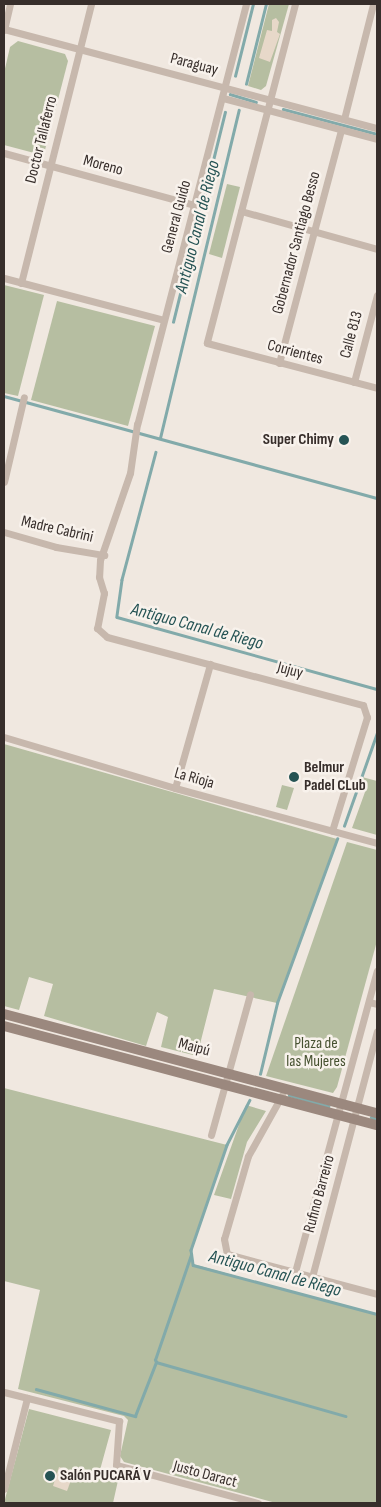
<!DOCTYPE html>
<meta charset="utf-8">
<style>
body{margin:0}
#map{position:relative;width:381px;height:1507px;overflow:hidden;background:#f0e8e0;font-family:"Sofia Sans Condensed",sans-serif}
div>[style]{position:absolute}
[style*='--x']{left:calc(var(--x)*1px);top:calc(var(--y)*1px);width:calc(var(--w)*1px);rotate:calc(var(--a)*1deg)}
.green>*{inset:0;background:#b6bea1}
.plaza>*{inset:0;background:#e7d8c9}
.stream>*{height:2.5px;margin:-1.25px;padding:0 1.25px;transform-origin:1.25px;border-radius:1.25px;background:#82aaaa}
.street>*{height:7px;margin:-3.5px;padding:0 3.5px;transform-origin:3.5px;border-radius:3.5px;background:#c7b8ad}
.secondary>*{height:10px;margin:-5px;padding:0 5px;transform-origin:5px;border-radius:5px;background:#9b887e}
.dots>*{width:14px;height:14px;translate:-50% -50%;box-sizing:border-box;border:2px solid #f8f2ec;border-radius:50%}
span{translate:-50% -50%;white-space:nowrap;text-align:center;line-height:1.15;-webkit-text-stroke:5px #f8f2ec;paint-order:stroke}
.street-label{font-size:16px;color:#372e2b}
.poi-label{font-size:16px;color:#372e2b;font-weight:700}
.right{translate:-100% -50%;text-align:right}
.left{translate:0 -50%;text-align:left}
.park-label{font-size:16px;color:#475231}
.water-label{font-size:18px;color:#255354;font-style:italic}
.frame{position:absolute;inset:0;border:5px solid #372e2b;pointer-events:none}
</style>
<div id="map">
<div class="green">
<i style="clip-path:polygon(269px 4px,289px 4px,266px 86px,261px 90px,248px 86px)"></i>
<i style="clip-path:polygon(18px 41px,65px 54px,68px 61px,45px 150px,38px 154px,4px 145px,4px 73px,10px 47px)"></i>
<i style="clip-path:polygon(227px 184px,240px 187px,222px 258px,209px 254px)"></i>
<i style="clip-path:polygon(4px 285px,44px 295px,18px 396px,4px 393px)"></i>
<i style="clip-path:polygon(57px 301px,155px 326px,128px 426px,31px 400px)"></i>
<i style="clip-path:polygon(4px 744px,337px 839px,277px 1003px,214px 989px,197px 1056px,161px 1047px,168px 1017px,157px 1012px,146px 1046px,44px 1016px,53px 984px,29px 977px,19px 1010px,4px 1006px)"></i>
<i style="clip-path:polygon(362px 777px,377px 781px,377px 835px,352px 828px,365px 792px)"></i>
<i style="clip-path:polygon(282px 785px,294px 788px,287px 810px,276px 807px)"></i>
<i style="clip-path:polygon(347px 842px,377px 850px,377px 941px,337px 1087px,333px 1093px,266px 1076px)"></i>
<i style="clip-path:polygon(4px 1088px,227px 1145px,191px 1250px,193px 1264px,377px 1315px,377px 1503px,276px 1503px,124px 1462px,120px 1456px,128px 1420px,124px 1416px,18px 1389px,40px 1290px,4px 1281px)"></i>
<i style="clip-path:polygon(246px 1105px,266px 1111px,247px 1142px,231px 1199px,214px 1195px)"></i>
<i style="clip-path:polygon(29px 1409px,111px 1430px,100px 1470px,119px 1476px,113px 1503px,4px 1503px)"></i>
</div>
<div class="plaza">
<i style="clip-path:polygon(276px 18px,279px 22px,277px 32px,280px 34px,270px 62px,259px 58px,267px 30px,272px 31px,272px 20px)"></i>
<i style="clip-path:polygon(59px 1467px,74px 1472px,67px 1491px,53px 1486px)"></i>
</div>
<div class="stream">
<i style="--x:235;--y:76;--w:74;--a:-76"></i>
<i style="--x:246;--y:84;--w:82;--a:-76"></i>
<i style="--x:230;--y:94;--w:27;--a:17"></i>
<i style="--x:283;--y:109;--w:97;--a:14.9"></i>
<i style="--x:173;--y:322;--w:216;--a:-76.1"></i>
<i style="--x:4;--y:396;--w:387;--a:15.3"></i>
<i style="--x:160;--y:438;--w:337;--a:-76.5"></i>
<i style="--x:156;--y:452;--w:132;--a:104.9"></i>
<i style="--x:122;--y:580;--w:37;--a:98"></i>
<i style="--x:117;--y:617;--w:270;--a:15.5"></i>
<i style="--x:344;--y:826;--w:99;--a:-70.5"></i>
<i style="--x:260;--y:1074;--w:73;--a:-76.5"></i>
<i style="--x:277;--y:1003;--w:175;--a:-69.9"></i>
<i style="--x:289;--y:1095;--w:41;--a:15.8"></i>
<i style="--x:250;--y:1100;--w:51;--a:117.1"></i>
<i style="--x:227;--y:1145;--w:111;--a:108.9"></i>
<i style="--x:191;--y:1250;--w:15;--a:82"></i>
<i style="--x:193;--y:1265;--w:190;--a:14.9"></i>
<i style="--x:371;--y:1117;--w:6;--a:18"></i>
<i style="--x:156;--y:1362;--w:197;--a:15.9"></i>
<i style="--x:36;--y:1389;--w:103;--a:15.3"></i>
<i style="--x:135;--y:1416;--w:58;--a:-68.7"></i>
<i style="--x:156;--y:1362;--w:2;--a:-117"></i>
<i style="--x:155;--y:1360;--w:111;--a:-71.1"></i>
</div>
<div class="street">
<i style="--x:246;--y:4;--w:434;--a:104.5"></i>
<i style="--x:137;--y:424;--w:49;--a:98.1"></i>
<i style="--x:130;--y:473;--w:92;--a:109"></i>
<i style="--x:100;--y:560;--w:17;--a:93"></i>
<i style="--x:99;--y:577;--w:17;--a:73"></i>
<i style="--x:104;--y:593;--w:36;--a:101"></i>
<i style="--x:97;--y:628;--w:13;--a:42"></i>
<i style="--x:107;--y:637;--w:265;--a:14.9"></i>
<i style="--x:363;--y:705;--w:13;--a:72"></i>
<i style="--x:367;--y:717;--w:119;--a:107.1"></i>
<i style="--x:295;--y:4;--w:350;--a:104.6"></i>
<i style="--x:207;--y:343;--w:176;--a:14.8"></i>
<i style="--x:4;--y:29;--w:386;--a:14.9"></i>
<i style="--x:4;--y:30;--w:27;--a:-77"></i>
<i style="--x:223;--y:98;--w:159;--a:14.9"></i>
<i style="--x:344;--y:119;--w:119;--a:-75.8"></i>
<i style="--x:4;--y:153;--w:197;--a:15.3"></i>
<i style="--x:241;--y:211;--w:141;--a:15.6"></i>
<i style="--x:4;--y:278;--w:165;--a:14.7"></i>
<i style="--x:21;--y:283;--w:288;--a:-75.9"></i>
<i style="--x:279;--y:363;--w:241;--a:-75.1"></i>
<i style="--x:354;--y:382;--w:90;--a:-75.2"></i>
<i style="--x:4;--y:482;--w:87;--a:-76.8"></i>
<i style="--x:4;--y:532;--w:54;--a:16.1"></i>
<i style="--x:56;--y:547;--w:49;--a:9.5"></i>
<i style="--x:4;--y:737;--w:178;--a:16.6"></i>
<i style="--x:175;--y:788;--w:209;--a:15.2"></i>
<i style="--x:175;--y:788;--w:129;--a:-74.2"></i>
<i style="--x:369;--y:1002;--w:8;--a:14"></i>
<i style="--x:282;--y:1095;--w:70;--a:119.1"></i>
<i style="--x:248;--y:1156;--w:86;--a:106.1"></i>
<i style="--x:224;--y:1239;--w:15;--a:79"></i>
<i style="--x:227;--y:1254;--w:155;--a:14.9"></i>
<i style="--x:211;--y:1135;--w:146;--a:-74.5"></i>
<i style="--x:295;--y:1272;--w:312;--a:-74.8"></i>
<i style="--x:312;--y:1277;--w:254;--a:-75.2"></i>
<i style="--x:4;--y:1392;--w:119;--a:14.2"></i>
<i style="--x:119;--y:1421;--w:44;--a:93.9"></i>
<i style="--x:116;--y:1465;--w:147;--a:15"></i>
<i style="--x:4;--y:1489;--w:94;--a:-75.8"></i>
</div>
<div class="secondary">
<i style="--x:4;--y:1014;--w:386;--a:14.9"></i>
<i style="--x:4;--y:1026;--w:386;--a:14.9"></i>
</div>
<div class="dots">
<i style="left:344px;top:440px;background:#255354"></i>
<i style="left:294px;top:777px;background:#255354"></i>
<i style="left:50px;top:1476px;background:#255354"></i>
</div>
<div class="street-label">
<span style="left:194px;top:65px;rotate:15deg">Paraguay</span>
<span style="left:42px;top:140px;rotate:-76deg">Doctor Tallaferro</span>
<span style="left:103px;top:166px;rotate:15deg">Moreno</span>
<span style="left:177px;top:217px;rotate:-75deg">General Guido</span>
<span style="left:297px;top:243px;rotate:-75deg">Gobernador Santiago Besso</span>
<span style="left:352px;top:335px;rotate:-75deg">Calle 813</span>
<span style="left:295px;top:353px;rotate:15deg">Corrientes</span>
<span style="left:57px;top:530px;rotate:13deg">Madre Cabrini</span>
<span style="left:290px;top:671px;rotate:15deg">Jujuy</span>
<span style="left:194px;top:779px;rotate:16deg">La Rioja</span>
<span style="left:194px;top:1048px;rotate:15deg">Maipú</span>
<span style="left:320px;top:1194px;rotate:-75deg">Rufino Barreiro</span>
<span style="left:205px;top:1475px;rotate:15deg">Justo Daract</span>
</div>
<div class="poi-label">
<span class="right" style="left:334px;top:440px">Super Chimy</span>
<span class="left" style="left:304px;top:777px">Belmur<br>Padel CLub</span>
<span class="left" style="left:60px;top:1476px">Salón PUCARÁ V</span>
</div>
<div class="park-label">
<span style="left:316px;top:1053px">Plaza de<br>las Mujeres</span>
</div>
<div class="water-label">
<span style="left:198px;top:227px;rotate:-76deg">Antiguo Canal de Riego</span>
<span style="left:197px;top:627px;rotate:15deg">Antiguo Canal de Riego</span>
<span style="left:275px;top:1274px;rotate:15deg">Antiguo Canal de Riego</span>
</div>
<div class="frame"></div>
</div>
